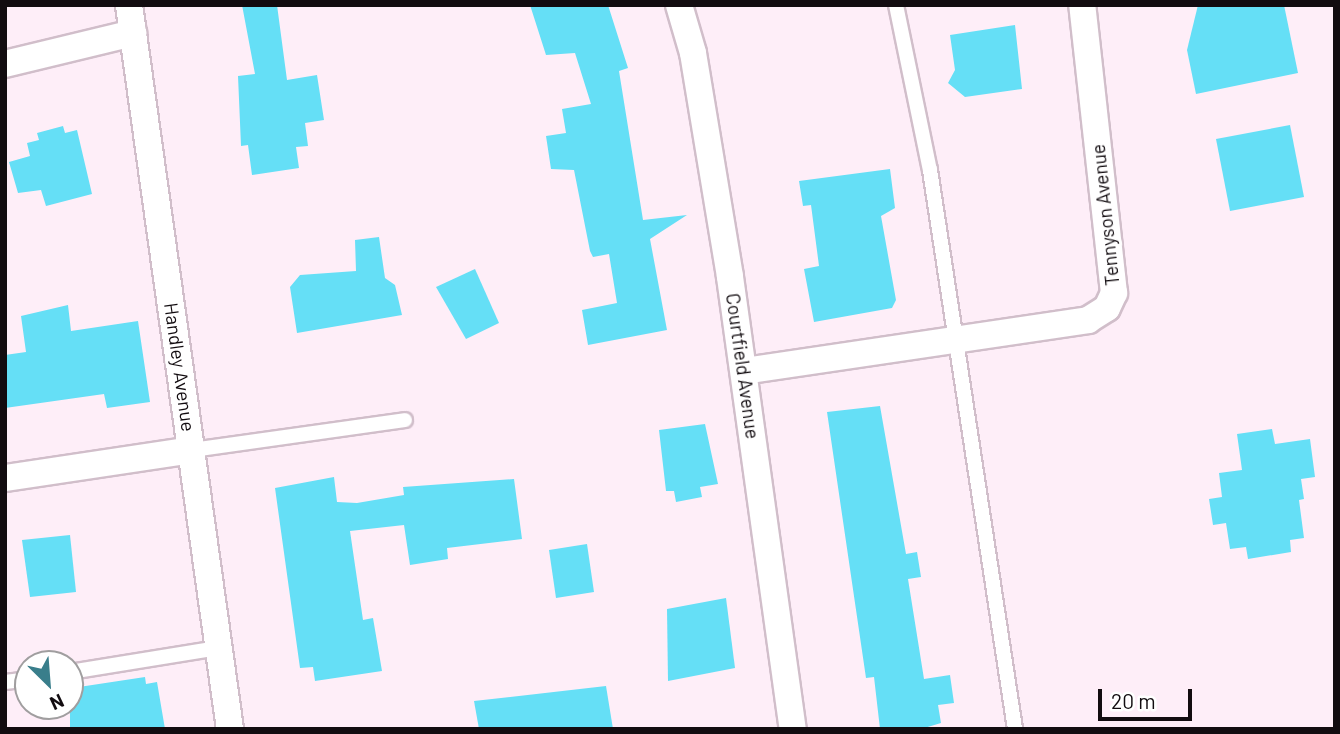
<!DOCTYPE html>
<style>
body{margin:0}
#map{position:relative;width:1340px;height:734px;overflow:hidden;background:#feeef8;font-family:Barlow,sans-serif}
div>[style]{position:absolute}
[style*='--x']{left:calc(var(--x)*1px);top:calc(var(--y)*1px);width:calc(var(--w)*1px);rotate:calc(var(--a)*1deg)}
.building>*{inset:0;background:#65dff6}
.roads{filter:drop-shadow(2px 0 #d1beca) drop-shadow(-2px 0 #d1beca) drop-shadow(0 2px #d1beca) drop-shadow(0 -2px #d1beca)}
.lane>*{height:14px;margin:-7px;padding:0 7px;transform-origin:7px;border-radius:7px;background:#fff}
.street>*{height:26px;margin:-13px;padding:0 13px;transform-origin:13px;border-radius:13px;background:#fff}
span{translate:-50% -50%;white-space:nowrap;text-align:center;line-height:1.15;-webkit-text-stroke:6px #fff;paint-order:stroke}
.street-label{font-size:19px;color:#120c10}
.frame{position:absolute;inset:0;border:7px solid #120c10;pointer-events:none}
.north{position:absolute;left:14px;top:650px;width:70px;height:70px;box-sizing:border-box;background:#fff;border:2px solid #a09e9f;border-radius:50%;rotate:155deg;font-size:19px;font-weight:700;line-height:28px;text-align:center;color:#120c10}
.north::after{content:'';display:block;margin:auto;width:24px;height:32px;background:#397e8b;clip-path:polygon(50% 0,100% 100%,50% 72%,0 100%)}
.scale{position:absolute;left:1098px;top:689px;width:94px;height:32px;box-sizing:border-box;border:4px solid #120c10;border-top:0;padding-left:9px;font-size:21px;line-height:24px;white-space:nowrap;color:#120c10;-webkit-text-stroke:5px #fff;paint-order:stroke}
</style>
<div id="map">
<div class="building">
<i style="clip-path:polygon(242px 5px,277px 5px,287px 80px,317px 75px,324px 120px,305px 123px,308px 146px,296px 147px,299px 168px,252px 175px,248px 145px,241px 146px,238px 76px,255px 74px)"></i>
<i style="clip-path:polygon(530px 5px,608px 5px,628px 68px,619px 71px,643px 220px,687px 215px,650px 239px,667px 330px,588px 345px,582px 310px,617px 303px,609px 254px,593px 257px,590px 251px,574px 170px,551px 169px,546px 136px,566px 133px,562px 109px,591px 104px,575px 53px,546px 55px)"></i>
<i style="clip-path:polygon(1198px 5px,1284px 5px,1298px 73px,1196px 94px,1187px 50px)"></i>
<i style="clip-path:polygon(1015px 25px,1022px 89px,965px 97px,948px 83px,955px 70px,950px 35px)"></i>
<i style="clip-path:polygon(1290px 125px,1304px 197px,1230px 211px,1216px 139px)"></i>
<i style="clip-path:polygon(63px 126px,65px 133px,77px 130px,92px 194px,46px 206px,41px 190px,18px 193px,9px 162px,30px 156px,27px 143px,39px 140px,37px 133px)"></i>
<i style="clip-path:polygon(890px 169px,895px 208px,881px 216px,896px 300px,892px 308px,814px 322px,804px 269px,819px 266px,811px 205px,803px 206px,799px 181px)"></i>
<i style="clip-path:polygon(379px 237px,385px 278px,395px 285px,402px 315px,297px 333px,290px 287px,300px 275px,356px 271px,355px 240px)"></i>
<i style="clip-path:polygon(475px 269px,499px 323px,466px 339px,436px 287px)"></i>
<i style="clip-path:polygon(68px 305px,71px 331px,138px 321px,150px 402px,107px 408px,104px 394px,5px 408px,5px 355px,26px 352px,21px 316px)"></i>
<i style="clip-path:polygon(880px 406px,906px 554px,917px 552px,921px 577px,908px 579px,924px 679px,950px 675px,954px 703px,938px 705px,941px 723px,921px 729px,880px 729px,874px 677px,866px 678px,827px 412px)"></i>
<i style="clip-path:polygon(705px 424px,718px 484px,700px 487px,702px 497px,676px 502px,674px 491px,666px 491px,659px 430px)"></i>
<i style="clip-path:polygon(1272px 429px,1275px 444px,1310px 439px,1315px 477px,1301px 479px,1304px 499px,1299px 500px,1304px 538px,1290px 540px,1291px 552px,1248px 559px,1246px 547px,1230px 549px,1226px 523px,1213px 525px,1209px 499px,1222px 497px,1219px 473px,1242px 470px,1237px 434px)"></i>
<i style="clip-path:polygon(334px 477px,337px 502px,357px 503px,404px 495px,403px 487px,514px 479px,522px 539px,447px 548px,448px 559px,410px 565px,404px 525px,350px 531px,363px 620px,373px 618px,382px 671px,315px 681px,313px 667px,300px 668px,275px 488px)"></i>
<i style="clip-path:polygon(70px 535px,76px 592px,30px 597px,22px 540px)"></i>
<i style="clip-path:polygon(587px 544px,594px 592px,556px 598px,549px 550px)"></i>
<i style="clip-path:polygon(726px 598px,735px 668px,668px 681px,667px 609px)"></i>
<i style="clip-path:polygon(145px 677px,146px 684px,157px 682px,165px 729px,70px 728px,70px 694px,80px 693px,79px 687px)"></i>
<i style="clip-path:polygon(606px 686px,613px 729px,479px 729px,474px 701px)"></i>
</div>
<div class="roads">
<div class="lane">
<i style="--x:896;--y:5;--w:168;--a:78.4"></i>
<i style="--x:930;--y:170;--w:565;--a:81.35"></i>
<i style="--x:192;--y:450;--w:215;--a:-8"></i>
<i style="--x:70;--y:672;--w:150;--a:-9.2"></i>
<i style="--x:5;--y:682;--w:23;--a:-7"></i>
</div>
<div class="street">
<i style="--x:129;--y:5;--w:731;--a:82.06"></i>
<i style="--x:679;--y:5;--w:50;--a:73.7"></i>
<i style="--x:693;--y:53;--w:227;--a:80.6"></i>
<i style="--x:730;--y:277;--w:456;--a:82.1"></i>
<i style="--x:5;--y:64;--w:132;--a:-13.6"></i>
<i style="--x:744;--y:371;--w:348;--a:-8.4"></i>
<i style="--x:1088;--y:320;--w:22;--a:-32"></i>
<i style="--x:1107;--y:308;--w:17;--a:-65"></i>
<i style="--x:1114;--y:293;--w:290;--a:-96.3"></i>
<i style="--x:5;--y:478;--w:189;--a:-8.5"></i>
</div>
</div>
<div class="street-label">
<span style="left:1105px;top:215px;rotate:-96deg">Tennyson Avenue</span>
<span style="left:743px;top:366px;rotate:82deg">Courtfield Avenue</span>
<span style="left:180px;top:367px;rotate:82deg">Handley Avenue</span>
</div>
<div class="frame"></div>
<div class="north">N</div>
<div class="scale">20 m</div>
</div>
